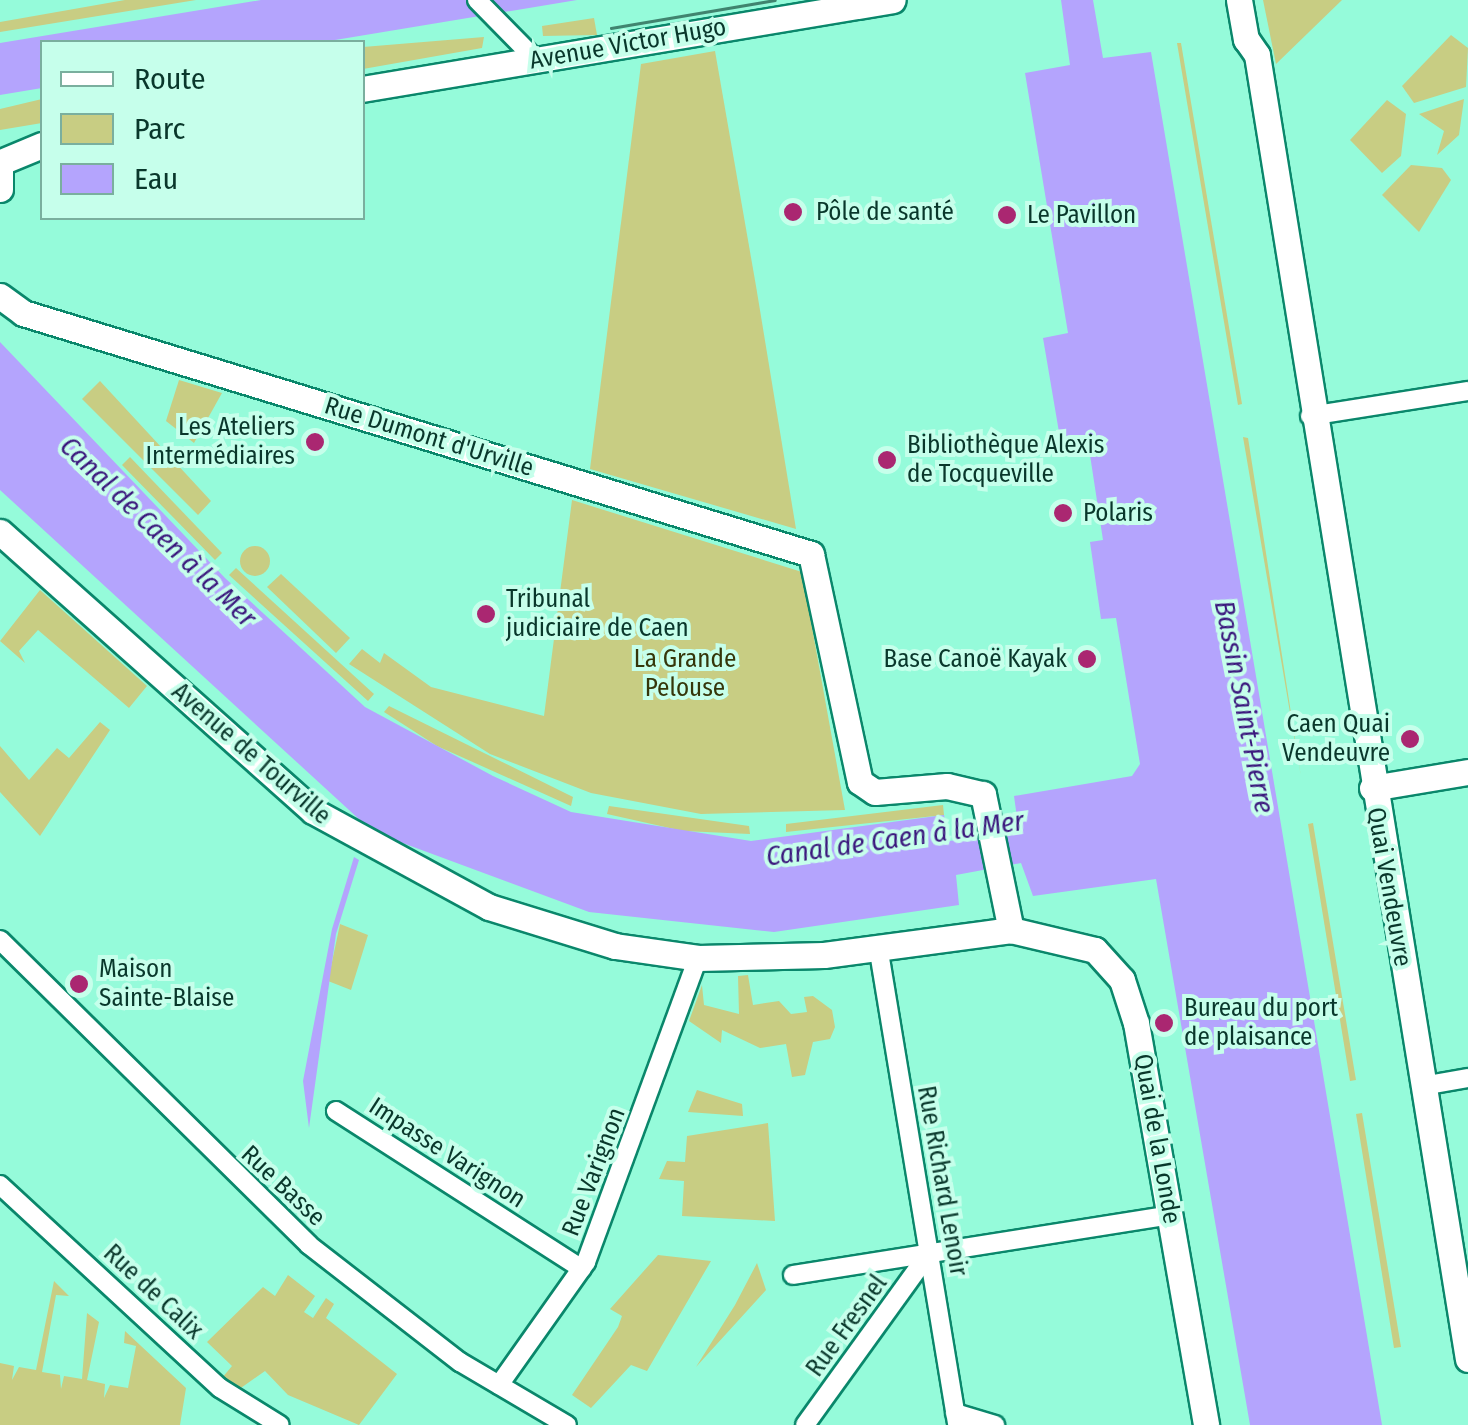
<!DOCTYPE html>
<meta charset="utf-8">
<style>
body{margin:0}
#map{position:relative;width:1468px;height:1425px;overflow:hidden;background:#95fbda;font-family:"Fira Sans Condensed",sans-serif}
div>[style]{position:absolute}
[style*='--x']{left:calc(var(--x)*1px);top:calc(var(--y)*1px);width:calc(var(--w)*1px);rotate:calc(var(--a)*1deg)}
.green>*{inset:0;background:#c8cd83}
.round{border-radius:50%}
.water>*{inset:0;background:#b4a4fd}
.roads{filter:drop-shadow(2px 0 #0a876b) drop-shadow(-2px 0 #0a876b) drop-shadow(0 2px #0a876b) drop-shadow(0 -2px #0a876b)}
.street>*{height:18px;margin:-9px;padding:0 9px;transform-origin:9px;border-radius:9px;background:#fff}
.secondary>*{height:25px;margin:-12.5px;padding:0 12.5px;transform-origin:12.5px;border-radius:12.5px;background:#fff}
.tram>*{height:2.5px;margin:-1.25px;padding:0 1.25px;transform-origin:1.25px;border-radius:1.25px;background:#40846f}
.dots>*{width:28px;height:28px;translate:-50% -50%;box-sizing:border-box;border:5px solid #c6ffeb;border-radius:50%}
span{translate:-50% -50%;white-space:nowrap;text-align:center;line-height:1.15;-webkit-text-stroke:8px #c6ffeb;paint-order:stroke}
.street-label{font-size:25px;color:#09372b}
.poi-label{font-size:25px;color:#09372b}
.left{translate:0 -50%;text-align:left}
.right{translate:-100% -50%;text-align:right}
.park-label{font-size:25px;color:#35360a}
.water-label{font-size:28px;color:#3b187d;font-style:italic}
.legend{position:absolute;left:40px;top:40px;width:325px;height:180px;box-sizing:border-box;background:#c6ffeb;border:2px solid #7aaf9e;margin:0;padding:12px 18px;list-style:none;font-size:30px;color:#09372b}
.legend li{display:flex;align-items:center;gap:20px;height:50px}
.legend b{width:50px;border:2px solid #7aaf9e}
</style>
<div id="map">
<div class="green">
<i style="clip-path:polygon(125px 0,196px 0,0 32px,0 22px)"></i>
<i style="clip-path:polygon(1263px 0,1342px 0,1276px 64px)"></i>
<i style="clip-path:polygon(594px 18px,597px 35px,543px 36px,542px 26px)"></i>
<i style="clip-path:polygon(1451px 35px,1468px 48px,1466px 87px,1414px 103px,1402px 86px)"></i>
<i style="clip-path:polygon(484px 37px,482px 48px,363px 69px,363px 47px)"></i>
<i style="clip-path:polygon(1177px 43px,1181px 43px,1242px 404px,1238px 405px)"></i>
<i style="clip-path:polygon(715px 51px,756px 286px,796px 529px,590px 469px,641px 64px)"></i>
<i style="clip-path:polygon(42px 99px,42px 123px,0 130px,0 109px)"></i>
<i style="clip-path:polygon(1464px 99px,1459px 135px,1437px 155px,1444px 131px,1419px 114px)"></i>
<i style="clip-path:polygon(1387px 100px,1406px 114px,1401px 156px,1382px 173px,1350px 140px)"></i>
<i style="clip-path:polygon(1411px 165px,1442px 168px,1451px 180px,1419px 232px,1382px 195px)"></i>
<i style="clip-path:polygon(179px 380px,222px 393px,194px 443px,166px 421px)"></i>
<i style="clip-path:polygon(100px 381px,211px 501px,198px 515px,82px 399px)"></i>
<i style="clip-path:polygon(1243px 437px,1248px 438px,1301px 777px)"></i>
<i style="clip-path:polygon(130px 457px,222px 553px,215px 560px,122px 465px)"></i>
<i style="clip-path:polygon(572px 500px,802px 572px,845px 810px,701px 814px,591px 793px,490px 754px,349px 664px,362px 649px,380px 663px,384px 653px,431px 687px,544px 716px)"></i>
<i class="round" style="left:240px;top:546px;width:30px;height:30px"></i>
<i style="clip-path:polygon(236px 568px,374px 694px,368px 701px,229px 575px)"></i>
<i style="clip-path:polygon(281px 574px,350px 638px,336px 653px,267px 587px)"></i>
<i style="clip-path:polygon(40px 590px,147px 686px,129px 708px,38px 630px,19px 651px,25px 663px,0 641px)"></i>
<i style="clip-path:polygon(389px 706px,573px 797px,571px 806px,437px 746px,384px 712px)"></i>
<i style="clip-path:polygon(100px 722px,110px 730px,40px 836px,0 792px,0 746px,29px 780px,57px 748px,69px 758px)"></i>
<i style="clip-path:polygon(943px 805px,944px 815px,786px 832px,786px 824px)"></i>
<i style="clip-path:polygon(609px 806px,749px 826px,750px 834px,683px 831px,607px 814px)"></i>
<i style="clip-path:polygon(1313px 823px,1356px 1080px,1350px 1081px,1308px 824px)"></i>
<i style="clip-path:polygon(340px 924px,368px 935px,351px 990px,328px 981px)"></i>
<i style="clip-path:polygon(748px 975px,753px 1005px,779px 1001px,791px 1014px,807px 1012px,804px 997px,813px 996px,832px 1010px,835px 1027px,830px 1039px,813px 1042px,805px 1075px,792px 1077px,786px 1044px,760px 1048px,722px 1030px,721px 1043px,689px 1021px,702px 985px,704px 1005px,739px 1014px,738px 976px)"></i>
<i style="clip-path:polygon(697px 1090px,742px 1104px,743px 1116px,688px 1112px)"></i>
<i style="clip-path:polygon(1362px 1113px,1401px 1347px,1394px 1348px,1356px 1114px)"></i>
<i style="clip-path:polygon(768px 1123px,775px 1221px,682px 1216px,684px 1181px,659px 1179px,667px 1161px,685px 1162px,687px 1136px)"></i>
<i style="clip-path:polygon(658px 1255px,711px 1261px,647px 1371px,631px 1365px,591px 1408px,572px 1395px,618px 1327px,622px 1316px,610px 1309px)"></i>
<i style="clip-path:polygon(757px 1263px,766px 1290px,696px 1367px,735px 1305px)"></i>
<i style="clip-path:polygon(288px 1275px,315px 1296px,304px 1312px,313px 1318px,326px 1298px,334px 1304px,326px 1318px,397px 1374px,359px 1425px,288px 1395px,265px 1371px,238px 1390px,222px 1378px,232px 1366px,207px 1342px,263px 1287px,275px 1296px)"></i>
<i style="clip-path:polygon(54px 1281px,69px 1296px,56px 1295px,42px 1372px,60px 1375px,61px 1389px,64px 1376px,82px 1379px,87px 1313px,99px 1322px,87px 1380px,105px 1384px,104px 1398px,110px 1385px,128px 1388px,136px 1346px,124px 1343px,125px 1331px,186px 1388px,180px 1425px,0 1425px,0 1363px,14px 1366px,12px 1380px,19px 1367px,36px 1370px)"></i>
</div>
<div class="water">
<i style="clip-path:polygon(261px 0,577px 0,323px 42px,42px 42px,42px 88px,0 95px,0 43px)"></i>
<i style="clip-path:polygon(1061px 0,1093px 0,1103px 58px,1151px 52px,1382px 1425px,1250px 1425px,1156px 879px,1033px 896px,1021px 863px,956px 875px,959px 905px,774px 932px,589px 912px,373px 832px,0 490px,0 342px,225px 578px,365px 707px,493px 776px,571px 812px,751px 841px,944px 815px,949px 841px,1019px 832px,1014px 796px,1132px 776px,1140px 764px,1116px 618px,1101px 619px,1090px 542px,1103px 540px,1088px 442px,1060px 438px,1043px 338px,1068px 333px,1025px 73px,1070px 65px)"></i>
<i style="clip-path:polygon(354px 857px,359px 860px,336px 934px,309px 1128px,303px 1081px,332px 929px)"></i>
</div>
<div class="roads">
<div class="street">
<i style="--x:477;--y:0;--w:84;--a:45.5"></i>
<i style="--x:1310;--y:416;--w:160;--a:-9"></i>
<i style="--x:0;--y:940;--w:434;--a:44.6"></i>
<i style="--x:309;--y:1245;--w:191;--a:37.8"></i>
<i style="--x:460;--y:1362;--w:124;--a:30.5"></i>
<i style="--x:878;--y:946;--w:485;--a:80.6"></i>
<i style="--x:1422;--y:1086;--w:47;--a:-9.9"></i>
<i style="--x:336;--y:1111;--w:292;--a:32.7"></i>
<i style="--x:0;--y:1185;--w:299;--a:42.7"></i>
<i style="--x:220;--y:1388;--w:70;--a:31.7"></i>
<i style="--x:793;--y:1275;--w:383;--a:-9"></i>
<i style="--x:499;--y:1385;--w:151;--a:-54.7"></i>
<i style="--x:586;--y:1262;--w:324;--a:-69.8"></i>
<i style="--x:955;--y:1413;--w:42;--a:16.7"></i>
<i style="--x:805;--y:1425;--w:208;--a:-54.2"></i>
</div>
<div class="secondary">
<i style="--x:1239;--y:0;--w:40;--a:80"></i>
<i style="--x:1246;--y:39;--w:19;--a:55"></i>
<i style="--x:1257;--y:55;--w:1321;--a:80.81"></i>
<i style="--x:362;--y:89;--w:538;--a:-9.51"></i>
<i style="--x:0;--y:162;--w:27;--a:90"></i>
<i style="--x:1;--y:162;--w:44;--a:-22.5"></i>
<i style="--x:0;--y:296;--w:29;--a:36"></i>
<i style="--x:23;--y:313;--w:824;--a:17.01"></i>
<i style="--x:811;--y:554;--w:233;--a:77.9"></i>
<i style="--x:860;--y:782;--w:18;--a:34"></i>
<i style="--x:875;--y:792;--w:72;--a:-4.8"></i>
<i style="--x:947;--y:786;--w:37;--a:13"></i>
<i style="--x:983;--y:794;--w:139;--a:78.4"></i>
<i style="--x:0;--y:532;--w:419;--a:41.7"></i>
<i style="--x:313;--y:811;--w:200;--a:28.6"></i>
<i style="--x:489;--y:907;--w:132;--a:17.2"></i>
<i style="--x:615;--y:946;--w:84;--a:8.2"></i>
<i style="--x:698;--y:958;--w:126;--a:-1.4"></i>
<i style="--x:824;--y:955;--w:189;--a:-7.6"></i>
<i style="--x:1011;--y:930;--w:86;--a:13.4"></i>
<i style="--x:1095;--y:950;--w:40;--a:48"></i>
<i style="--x:1122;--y:980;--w:45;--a:72"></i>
<i style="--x:1136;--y:1023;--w:408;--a:80.1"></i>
<i style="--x:1372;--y:788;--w:97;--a:-9.5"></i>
</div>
</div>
<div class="tram">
<i style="--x:611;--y:28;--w:166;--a:-9.7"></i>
</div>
<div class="dots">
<i style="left:793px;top:212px;background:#aa2771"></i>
<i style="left:1007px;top:215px;background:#aa2771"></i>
<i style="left:315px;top:442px;background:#aa2771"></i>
<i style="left:887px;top:460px;background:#aa2771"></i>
<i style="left:1063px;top:513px;background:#aa2771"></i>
<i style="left:486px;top:614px;background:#aa2771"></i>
<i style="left:1087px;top:659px;background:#aa2771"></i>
<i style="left:1410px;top:739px;background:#aa2771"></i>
<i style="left:79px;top:984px;background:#aa2771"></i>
<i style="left:1164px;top:1023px;background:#aa2771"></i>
</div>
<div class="street-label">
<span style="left:628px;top:44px;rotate:-10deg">Avenue Victor Hugo</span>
<span style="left:429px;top:437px;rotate:17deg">Rue Dumont d'Urville</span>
<span style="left:251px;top:754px;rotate:41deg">Avenue de Tourville</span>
<span style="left:1389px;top:887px;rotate:80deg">Quai Vendeuvre</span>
<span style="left:1157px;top:1139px;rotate:80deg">Quai de la Londe</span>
<span style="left:447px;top:1153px;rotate:33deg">Impasse Varignon</span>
<span style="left:594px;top:1172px;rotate:-69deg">Rue Varignon</span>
<span style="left:942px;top:1181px;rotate:80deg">Rue Richard Lenoir</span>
<span style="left:283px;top:1186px;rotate:43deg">Rue Basse</span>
<span style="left:153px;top:1292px;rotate:43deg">Rue de Calix</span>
<span style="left:847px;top:1326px;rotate:-54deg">Rue Fresnel</span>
</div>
<div class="poi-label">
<span class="left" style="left:816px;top:212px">Pôle de santé</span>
<span class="left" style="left:1027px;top:215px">Le Pavillon</span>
<span class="right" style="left:295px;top:442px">Les Ateliers<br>Intermédiaires</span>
<span class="left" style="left:907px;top:460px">Bibliothèque Alexis<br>de Tocqueville</span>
<span class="left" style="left:1083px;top:513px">Polaris</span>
<span class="left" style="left:506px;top:614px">Tribunal<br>judiciaire de Caen</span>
<span class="right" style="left:1067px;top:659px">Base Canoë Kayak</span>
<span class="right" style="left:1390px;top:739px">Caen Quai<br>Vendeuvre</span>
<span class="left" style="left:99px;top:984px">Maison<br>Sainte-Blaise</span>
<span class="left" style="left:1184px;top:1023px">Bureau du port<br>de plaisance</span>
</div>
<div class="park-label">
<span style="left:685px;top:674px">La Grande<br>Pelouse</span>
</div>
<div class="water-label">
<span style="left:158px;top:532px;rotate:44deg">Canal de Caen à la Mer</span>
<span style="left:1244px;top:707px;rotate:79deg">Bassin Saint-Pierre</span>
<span style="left:895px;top:839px;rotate:-8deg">Canal de Caen à la Mer</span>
</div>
<ul class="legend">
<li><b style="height:12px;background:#fff"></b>Route</li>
<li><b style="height:28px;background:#c8cd83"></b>Parc</li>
<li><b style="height:28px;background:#b4a4fd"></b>Eau</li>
</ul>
</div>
